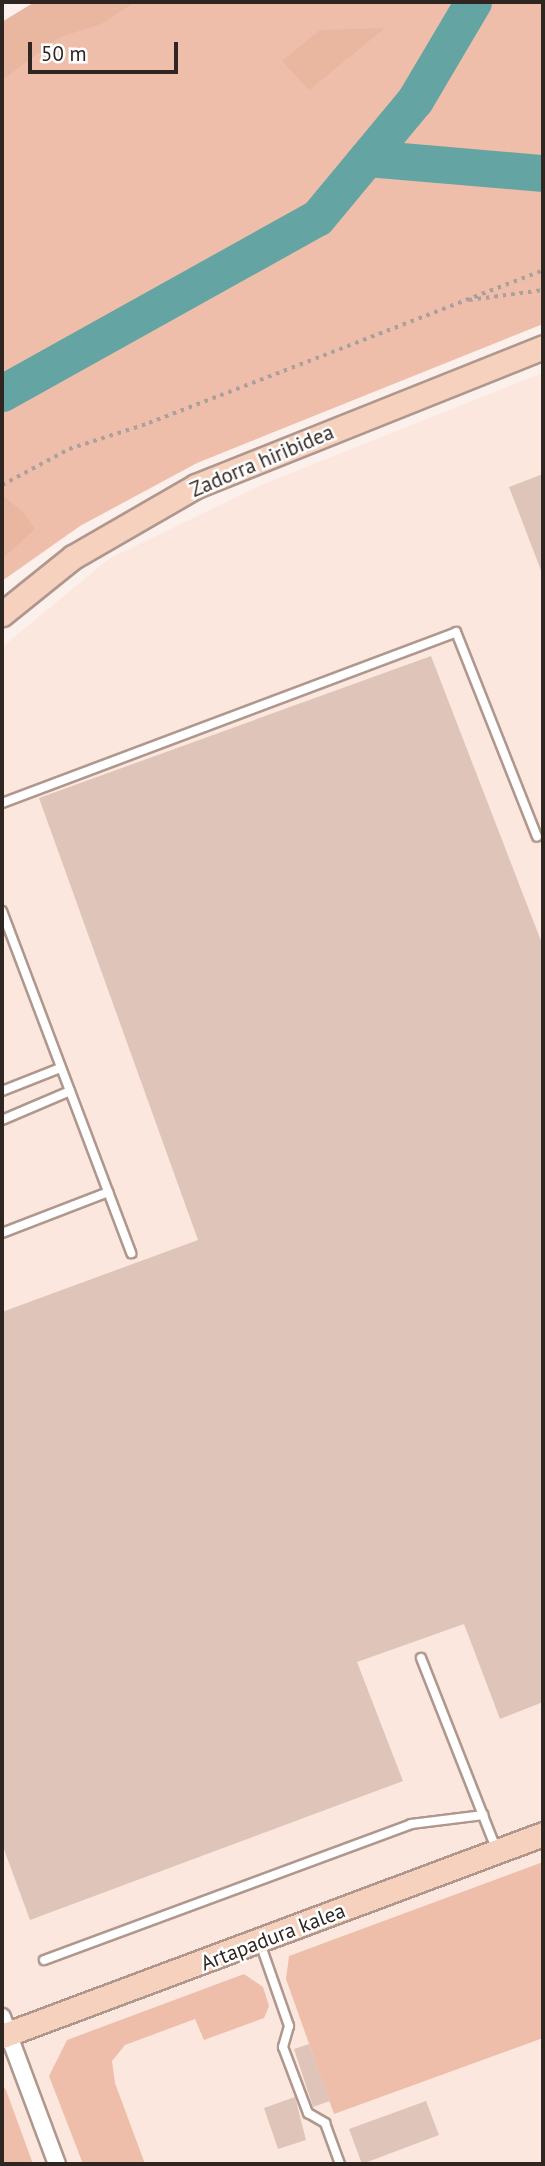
<!DOCTYPE html>
<style>
body{margin:0}
#map{position:relative;width:545px;height:2166px;overflow:hidden;background:#fbf0ec;font-family:"PT Sans",sans-serif}
div>[style]{position:absolute}
[style*='--x']{left:calc(var(--x)*1px);top:calc(var(--y)*1px);width:calc(var(--w)*1px);rotate:calc(var(--a)*1deg)}
.built>*{inset:0;background:#fce7de}
.green>*{inset:0;background:#eebeaa}
.forest>*{inset:0;background:#e9b6a0}
.river>*{height:37px;margin:-18.5px;padding:0 18.5px;transform-origin:18.5px;border-radius:18.5px;background:#64a5a3}
.building>*{inset:0;background:#dec4b9}
.path>*{height:3.5px;margin-top:-1.75px;transform-origin:0;background:repeating-linear-gradient(90deg,#aaa09c 0 3.5px,transparent 0 8.5px)}
.roads{filter:drop-shadow(2px 0 #b0978d) drop-shadow(-2px 0 #b0978d) drop-shadow(0 2px #b0978d) drop-shadow(0 -2px #b0978d)}
.lane>*{height:8px;margin:-4px;padding:0 4px;transform-origin:4px;border-radius:4px;background:#fff}
.street>*{height:16px;margin:-8px;padding:0 8px;transform-origin:8px;border-radius:8px;background:#fff}
.secondary>*{height:23px;margin:-11.5px;padding:0 11.5px;transform-origin:11.5px;border-radius:11.5px;background:#f6d1be}
span{translate:-50% -50%;white-space:nowrap;text-align:center;line-height:1.15;-webkit-text-stroke:5px #fff;paint-order:stroke}
.street-label{font-size:21px;color:#2f2521}
.frame{position:absolute;inset:0;border:4px solid #2f2521;pointer-events:none}
.scale{position:absolute;left:28px;top:42px;width:150px;height:32px;box-sizing:border-box;border:4px solid #2f2521;border-top:0;padding-left:9px;font-size:21px;line-height:24px;white-space:nowrap;color:#2f2521;-webkit-text-stroke:5px #fff;paint-order:stroke}
</style>
<div id="map">
<div class="built">
<i style="clip-path:polygon(543px 373px,543px 2164px,2px 2164px,2px 647px,110px 558px,268px 482px)"></i>
</div>
<div class="green">
<i style="clip-path:polygon(35px 2px,543px 2px,543px 324px,197px 463px,80px 526px,2px 581px,2px 22px)"></i>
<i style="clip-path:polygon(543px 1862px,543px 2038px,334px 2114px,286px 1979px,289px 1956px)"></i>
<i style="clip-path:polygon(244px 1974px,263px 1987px,269px 2006px,264px 2018px,204px 2040px,195px 2019px,125px 2045px,112px 2061px,115px 2083px,145px 2164px,83px 2164px,49px 2076px,67px 2040px)"></i>
<i style="clip-path:polygon(2px 2085px,6px 2090px,33px 2164px,2px 2164px)"></i>
</div>
<div class="forest">
<i style="clip-path:polygon(35px 2px,135px 2px,101px 24px,60px 37px,2px 80px,2px 22px)"></i>
<i style="clip-path:polygon(385px 28px,309px 90px,282px 61px,320px 30px)"></i>
<i style="clip-path:polygon(2px 495px,24px 513px,35px 529px,2px 559px)"></i>
</div>
<div class="river">
<i style="--x:367;--y:158;--w:177;--a:4.9"></i>
<i style="--x:2;--y:393;--w:360;--a:-29.1"></i>
<i style="--x:317;--y:218;--w:153;--a:-50.3"></i>
<i style="--x:415;--y:100;--w:114;--a:-59.4"></i>
</div>
<div class="building">
<i style="clip-path:polygon(543px 474px,543px 573px,542px 573px,509px 487px)"></i>
<i style="clip-path:polygon(431px 656px,543px 946px,543px 1702px,500px 1719px,464px 1624px,357px 1662px,403px 1781px,30px 1920px,2px 1844px,2px 1312px,198px 1240px,39px 798px)"></i>
<i style="clip-path:polygon(309px 2044px,330px 2101px,313px 2107px,294px 2049px)"></i>
<i style="clip-path:polygon(295px 2097px,306px 2140px,278px 2149px,264px 2108px)"></i>
<i style="clip-path:polygon(426px 2101px,439px 2135px,362px 2164px,349px 2129px)"></i>
</div>
<div class="path">
<i style="--x:469;--y:300;--w:75;--a:-7.7"></i>
<i style="--x:2;--y:485;--w:76;--a:-28.2"></i>
<i style="--x:69;--y:449;--w:84;--a:-18"></i>
<i style="--x:149;--y:423;--w:423;--a:-21.2"></i>
</div>
<div class="roads">
<div class="lane">
<i style="--x:2;--y:803;--w:485;--a:-20.6"></i>
<i style="--x:456;--y:632;--w:220;--a:68.4"></i>
<i style="--x:2;--y:911;--w:366;--a:69.3"></i>
<i style="--x:2;--y:1091;--w:62;--a:-21.6"></i>
<i style="--x:2;--y:1120;--w:74;--a:-23.1"></i>
<i style="--x:2;--y:1233;--w:114;--a:-21.1"></i>
<i style="--x:421;--y:1658;--w:204;--a:68.5"></i>
<i style="--x:260;--y:1943;--w:88;--a:70.7"></i>
<i style="--x:289;--y:2026;--w:22;--a:106"></i>
<i style="--x:283;--y:2047;--w:71;--a:69.3"></i>
<i style="--x:308;--y:2113;--w:20;--a:30"></i>
<i style="--x:325;--y:2123;--w:44;--a:69.9"></i>
<i style="--x:44;--y:1960;--w:391;--a:-20.3"></i>
<i style="--x:411;--y:1824;--w:73;--a:-7.1"></i>
</div>
<div class="street">
<i style="--x:2;--y:2017;--w:157;--a:69.5"></i>
</div>
<div class="secondary">
<i style="--x:2;--y:614;--w:91;--a:-38.8"></i>
<i style="--x:73;--y:557;--w:142;--a:-30"></i>
<i style="--x:196;--y:486;--w:374;--a:-21.8"></i>
<i style="--x:2;--y:2036;--w:577;--a:-20.47"></i>
</div>
</div>
<div class="street-label">
<span style="left:262px;top:461px;rotate:-23deg">Zadorra hiribidea</span>
<span style="left:273px;top:1937px;rotate:-21deg">Artapadura kalea</span>
</div>
<div class="frame"></div>
<div class="scale">50 m</div>
</div>
